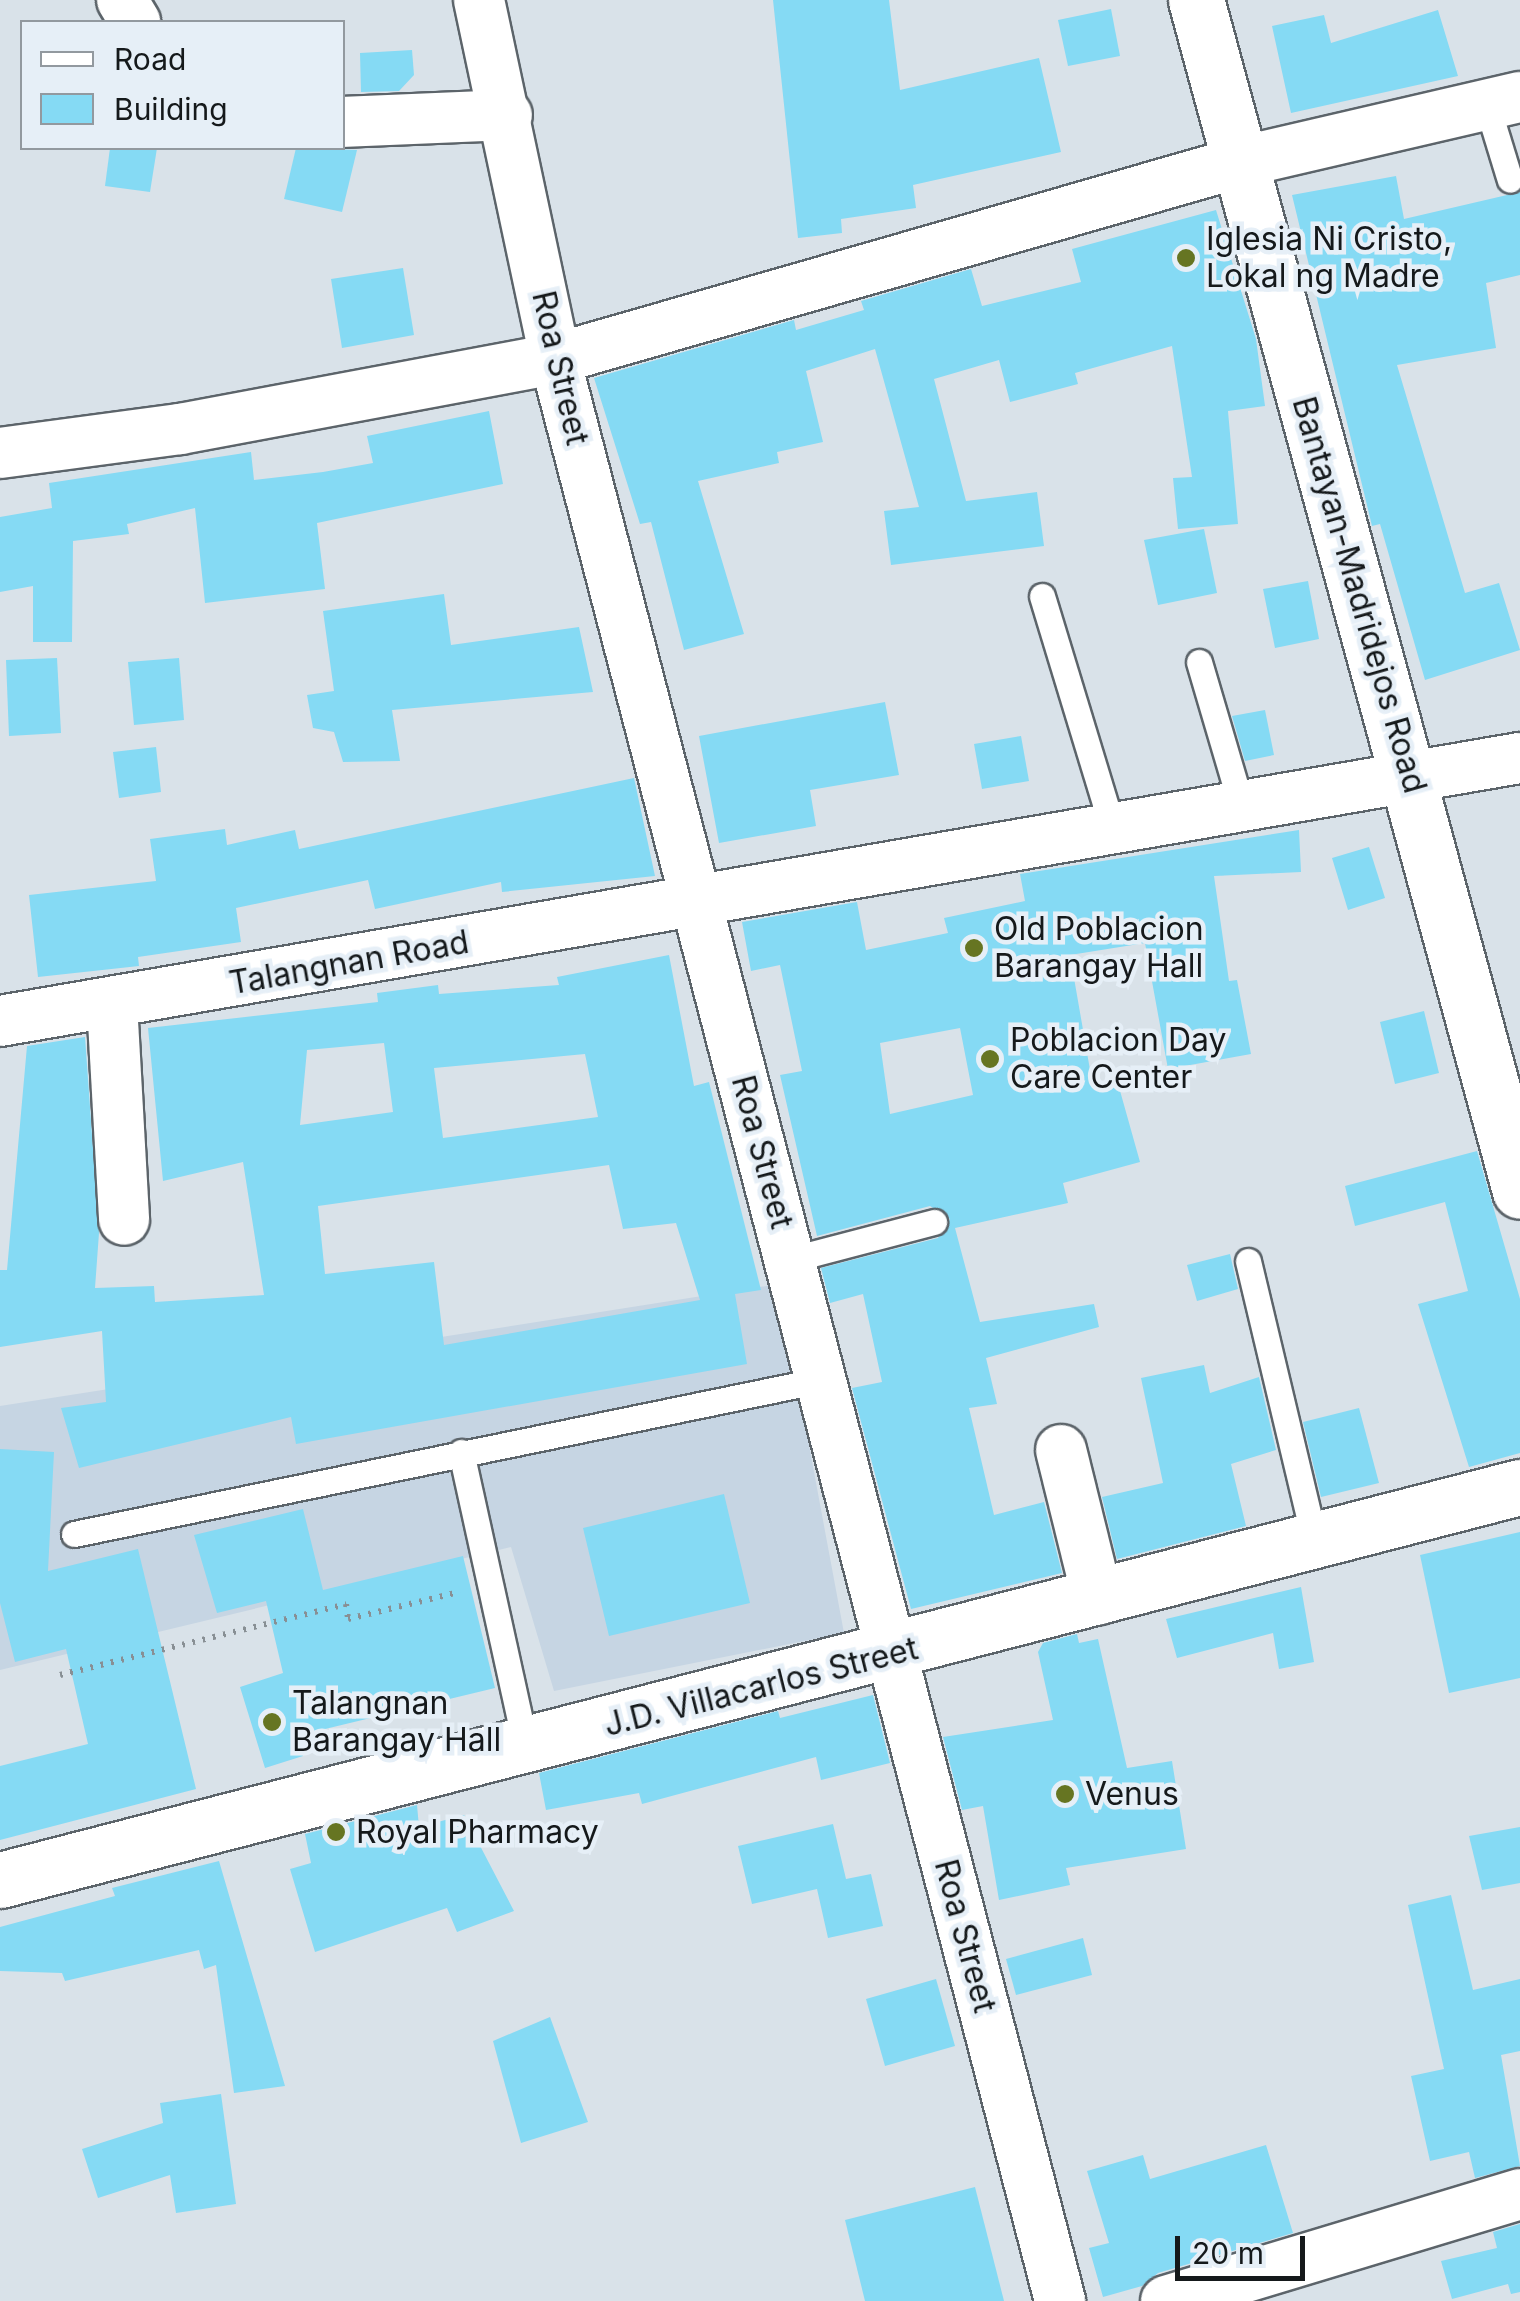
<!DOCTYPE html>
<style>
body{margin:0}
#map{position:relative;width:1520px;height:2301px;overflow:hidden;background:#d9e2e9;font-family:Inter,sans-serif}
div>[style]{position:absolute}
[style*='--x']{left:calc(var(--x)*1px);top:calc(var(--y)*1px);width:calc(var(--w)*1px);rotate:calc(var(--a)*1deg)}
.built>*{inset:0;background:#c6d5e3}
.building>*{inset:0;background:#85daf4}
.path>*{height:6px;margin-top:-3px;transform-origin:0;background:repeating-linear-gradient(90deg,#888f94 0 2.5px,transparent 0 10.5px)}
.roads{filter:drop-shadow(2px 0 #5c646a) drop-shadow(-2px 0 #5c646a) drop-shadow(0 2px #5c646a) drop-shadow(0 -2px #5c646a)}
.lane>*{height:25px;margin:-12.5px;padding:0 12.5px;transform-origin:12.5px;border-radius:12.5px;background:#fff}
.street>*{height:50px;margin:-25px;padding:0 25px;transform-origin:25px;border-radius:25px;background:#fff}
.secondary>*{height:55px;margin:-27.5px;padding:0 27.5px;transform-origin:27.5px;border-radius:27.5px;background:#fff}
.dots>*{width:28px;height:28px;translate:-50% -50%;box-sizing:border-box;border:5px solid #e6eff7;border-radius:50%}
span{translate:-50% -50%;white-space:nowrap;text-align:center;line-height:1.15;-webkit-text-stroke:9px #e6eff7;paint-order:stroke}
.poi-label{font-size:32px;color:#15191b}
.left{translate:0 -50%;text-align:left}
.street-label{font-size:32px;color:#15191b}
.legend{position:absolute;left:20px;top:20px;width:325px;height:130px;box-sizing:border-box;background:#e6eff7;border:2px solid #92999f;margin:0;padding:12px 18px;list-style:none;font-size:30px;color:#15191b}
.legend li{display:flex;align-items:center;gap:20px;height:50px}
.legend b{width:50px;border:2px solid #92999f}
.scale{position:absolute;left:1175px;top:2236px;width:130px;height:45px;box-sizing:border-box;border:5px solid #15191b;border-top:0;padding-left:12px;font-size:30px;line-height:35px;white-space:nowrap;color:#15191b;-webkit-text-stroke:8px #e6eff7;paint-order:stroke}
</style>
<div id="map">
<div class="built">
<i style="clip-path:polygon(779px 1284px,844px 1633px,554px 1691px,511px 1547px,0 1670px,0 1406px)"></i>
</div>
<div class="building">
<i style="clip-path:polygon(773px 0,889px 0,900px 90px,1039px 58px,1061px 152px,913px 185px,916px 208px,841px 219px,842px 233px,798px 238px)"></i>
<i style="clip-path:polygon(1111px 9px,1120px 56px,1068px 66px,1058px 20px)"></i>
<i style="clip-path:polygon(1438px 10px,1458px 76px,1291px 113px,1272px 26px,1324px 15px,1331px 43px)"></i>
<i style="clip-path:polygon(412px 50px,414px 75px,399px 91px,361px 92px,360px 53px)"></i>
<i style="clip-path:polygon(110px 148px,157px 148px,150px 192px,105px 186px)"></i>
<i style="clip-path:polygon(296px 148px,357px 150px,342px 212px,284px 199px)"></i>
<i style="clip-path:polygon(1396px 176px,1404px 219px,1520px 192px,1520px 275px,1486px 283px,1496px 348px,1397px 365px,1465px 593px,1499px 583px,1520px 650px,1425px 680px,1380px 524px,1372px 526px,1292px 195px)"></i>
<i style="clip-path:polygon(1216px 210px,1256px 339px,1265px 406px,1228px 411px,1238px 524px,1178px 529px,1173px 478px,1192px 477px,1172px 346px,1075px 373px,1078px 384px,1010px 402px,999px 360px,934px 379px,966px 501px,1037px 492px,1044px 546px,891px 565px,884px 511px,919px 507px,875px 349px,806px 371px,823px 442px,777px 452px,779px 463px,698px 481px,744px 634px,684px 650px,651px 522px,640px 524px,594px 378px,794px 320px,796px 330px,864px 310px,861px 301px,971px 269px,982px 306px,1081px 282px,1072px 249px)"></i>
<i style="clip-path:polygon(403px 268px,414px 335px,342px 348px,331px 279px)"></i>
<i style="clip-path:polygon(489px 411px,503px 484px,317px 523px,325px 589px,205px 603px,195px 508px,127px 524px,129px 534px,73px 541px,72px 642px,33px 642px,33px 586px,0 592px,0 517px,52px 508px,49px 483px,251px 452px,254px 480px,323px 472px,373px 463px,367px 436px)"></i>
<i style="clip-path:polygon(1204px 529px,1217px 593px,1158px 605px,1144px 540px)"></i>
<i style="clip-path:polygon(1308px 581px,1319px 639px,1275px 648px,1263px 589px)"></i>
<i style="clip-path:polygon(444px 594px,451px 645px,579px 627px,593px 692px,392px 710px,400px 761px,343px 762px,334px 732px,313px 728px,307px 695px,334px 691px,323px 611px)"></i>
<i style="clip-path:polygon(57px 658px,61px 733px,9px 736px,6px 660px)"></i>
<i style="clip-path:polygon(179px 658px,184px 720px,134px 725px,128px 662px)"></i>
<i style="clip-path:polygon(885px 702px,899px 775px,810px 790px,816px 826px,719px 843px,699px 736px)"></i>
<i style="clip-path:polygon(1265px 710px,1274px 755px,1245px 761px,1232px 716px)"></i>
<i style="clip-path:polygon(1021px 736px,1029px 781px,982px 789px,974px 744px)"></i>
<i style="clip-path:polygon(156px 747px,161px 792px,119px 798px,113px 752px)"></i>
<i style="clip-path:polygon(634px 778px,655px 876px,502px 892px,501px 882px,375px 909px,368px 880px,236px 908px,241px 942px,138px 957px,139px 966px,38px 977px,29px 895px,156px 881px,150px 839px,225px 829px,227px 845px,295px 830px,299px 849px)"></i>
<i style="clip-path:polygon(evenodd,1299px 830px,1301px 872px,1214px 876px,1229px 981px,1237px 980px,1251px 1054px,1168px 1069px,1145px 943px,1070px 955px,1093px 1087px,1117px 1080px,1140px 1162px,1063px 1183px,1068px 1203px,955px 1228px,980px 1322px,1094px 1304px,1099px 1327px,986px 1358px,997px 1404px,969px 1408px,994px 1515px,1044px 1502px,1062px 1573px,911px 1609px,852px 1388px,882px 1382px,863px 1294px,830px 1303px,821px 1268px,938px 1238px,950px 1219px,930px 1206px,817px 1236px,780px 1075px,802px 1071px,780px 965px,751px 971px,742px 922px,857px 902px,866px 950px,948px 933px,944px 918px,1025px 901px,1020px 874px,1299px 830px,960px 1028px,973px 1095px,890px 1114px,880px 1043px,960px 1028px)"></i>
<i style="clip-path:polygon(1369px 847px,1385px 898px,1348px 910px,1332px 858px)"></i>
<i style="clip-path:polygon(evenodd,669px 955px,694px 1086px,709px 1082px,761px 1290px,735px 1294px,747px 1364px,296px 1444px,291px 1417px,79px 1468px,61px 1408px,106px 1402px,102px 1331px,0 1347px,0 1270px,7px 1270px,27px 1046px,85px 1037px,99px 1233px,95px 1288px,154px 1286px,155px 1302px,264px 1295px,243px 1162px,163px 1181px,148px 1028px,378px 1002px,377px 993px,438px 985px,439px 994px,559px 985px,557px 977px,669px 955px,384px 1043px,393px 1112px,300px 1125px,307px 1050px,384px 1043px,669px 955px,585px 1054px,598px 1117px,443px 1138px,434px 1068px,585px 1054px,669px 955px,609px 1165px,623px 1229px,676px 1223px,700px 1300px,444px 1345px,434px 1262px,325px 1274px,318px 1206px,609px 1165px)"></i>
<i style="clip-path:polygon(1424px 1011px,1439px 1073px,1395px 1084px,1380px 1022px)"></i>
<i style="clip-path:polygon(1477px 1151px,1520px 1299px,1520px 1453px,1469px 1467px,1418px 1304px,1468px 1291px,1445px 1202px,1355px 1226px,1345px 1186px)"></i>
<i style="clip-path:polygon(1230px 1254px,1238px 1289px,1197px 1301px,1187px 1265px)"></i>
<i style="clip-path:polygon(1204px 1365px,1210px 1393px,1259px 1377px,1276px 1450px,1231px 1464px,1246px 1526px,1117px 1559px,1102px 1497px,1163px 1483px,1141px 1378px)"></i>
<i style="clip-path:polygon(1359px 1408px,1379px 1483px,1321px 1497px,1303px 1422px)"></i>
<i style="clip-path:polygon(0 1449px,54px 1452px,48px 1571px,138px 1549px,196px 1789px,0 1840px,0 1766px,88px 1744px,66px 1649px,15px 1662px,0 1603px)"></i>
<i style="clip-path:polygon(724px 1494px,750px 1603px,609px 1636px,583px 1528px)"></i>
<i style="clip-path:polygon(303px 1509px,323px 1590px,463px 1556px,495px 1688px,296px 1736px,303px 1756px,265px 1768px,240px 1687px,283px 1673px,266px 1601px,217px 1613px,194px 1535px)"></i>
<i style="clip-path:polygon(1520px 1532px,1520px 1678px,1449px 1693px,1420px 1555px)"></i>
<i style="clip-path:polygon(1301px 1587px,1314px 1662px,1279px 1669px,1273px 1633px,1177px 1658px,1166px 1619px)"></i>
<i style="clip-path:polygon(1077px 1634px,1079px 1643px,1098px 1639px,1127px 1768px,1172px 1761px,1186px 1849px,1066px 1868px,1070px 1885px,999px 1900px,983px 1806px,962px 1810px,943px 1737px,1053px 1720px,1038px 1652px,1043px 1643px)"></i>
<i style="clip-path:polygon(873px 1695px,890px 1763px,821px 1780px,816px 1757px,642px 1804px,639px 1793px,546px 1810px,539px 1773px,778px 1711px,780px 1718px)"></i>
<i style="clip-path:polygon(417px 1805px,419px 1827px,464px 1815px,514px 1911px,457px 1932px,447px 1908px,315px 1952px,290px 1869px,311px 1863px,305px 1834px)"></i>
<i style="clip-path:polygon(833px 1824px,846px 1879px,871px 1874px,883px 1926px,828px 1938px,817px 1889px,752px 1904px,738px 1846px)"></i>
<i style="clip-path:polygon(1520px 1827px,1520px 1883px,1482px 1890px,1469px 1836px)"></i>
<i style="clip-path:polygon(219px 1861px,285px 2086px,234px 2093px,216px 1965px,204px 1969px,199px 1950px,65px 1981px,62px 1973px,0 1971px,0 1927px,115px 1896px,112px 1888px)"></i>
<i style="clip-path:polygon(1451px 1895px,1473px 1990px,1520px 1979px,1520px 2051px,1501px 2055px,1520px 2166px,1475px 2178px,1469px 2152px,1430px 2161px,1411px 2076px,1444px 2069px,1408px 1905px)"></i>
<i style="clip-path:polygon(1083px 1938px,1092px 1975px,1016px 1995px,1006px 1959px)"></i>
<i style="clip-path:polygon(936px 1979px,955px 2046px,885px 2066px,866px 1999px)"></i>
<i style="clip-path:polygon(550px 2017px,588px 2122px,521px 2143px,493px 2041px)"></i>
<i style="clip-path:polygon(221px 2094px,236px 2204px,176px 2213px,170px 2175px,98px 2198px,82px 2149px,163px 2123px,160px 2103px)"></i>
<i style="clip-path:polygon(1266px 2145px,1293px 2233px,1158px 2273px,1142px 2286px,1103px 2297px,1089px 2248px,1109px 2243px,1087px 2171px,1143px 2155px,1150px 2179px)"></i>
<i style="clip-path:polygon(975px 2187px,1004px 2301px,865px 2301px,845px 2220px)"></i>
<i style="clip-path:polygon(1520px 2224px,1520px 2292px,1511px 2294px,1508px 2284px,1452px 2299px,1441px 2261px,1497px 2248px,1493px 2232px)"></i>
</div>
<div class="path">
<i style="--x:60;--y:1675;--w:295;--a:-13.9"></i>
<i style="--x:346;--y:1604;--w:15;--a:82"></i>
<i style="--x:348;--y:1619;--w:115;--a:-13.6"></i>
</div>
<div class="roads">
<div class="lane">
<i style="--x:1487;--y:105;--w:78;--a:73"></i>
<i style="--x:1042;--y:596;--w:245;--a:73.1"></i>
<i style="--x:1199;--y:662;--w:152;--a:73.6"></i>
<i style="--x:789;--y:1260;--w:150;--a:-14.7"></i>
<i style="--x:1248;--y:1261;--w:289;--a:76.6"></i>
<i style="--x:461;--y:1452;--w:302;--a:77.6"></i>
<i style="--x:74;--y:1534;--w:763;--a:-11.65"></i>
</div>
<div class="street">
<i style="--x:122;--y:0;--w:26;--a:59"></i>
<i style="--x:479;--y:0;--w:367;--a:78"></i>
<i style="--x:555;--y:359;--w:2007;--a:75.42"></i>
<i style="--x:342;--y:122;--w:165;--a:-2.4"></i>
<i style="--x:0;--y:453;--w:182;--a:-7.6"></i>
<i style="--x:180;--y:429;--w:381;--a:-10.6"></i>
<i style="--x:555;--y:359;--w:713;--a:-16.04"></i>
<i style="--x:1240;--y:162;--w:287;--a:-13.1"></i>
<i style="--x:112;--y:1003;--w:217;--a:86.8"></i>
<i style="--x:0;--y:1021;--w:1543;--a:-9.82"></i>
<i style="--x:1061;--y:1450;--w:154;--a:76.1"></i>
<i style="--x:1166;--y:2301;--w:370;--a:-16.8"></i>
</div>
<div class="secondary">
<i style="--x:1196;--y:0;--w:1234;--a:74.78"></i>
<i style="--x:0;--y:1880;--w:1570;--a:-14.5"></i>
</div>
</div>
<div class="dots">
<i style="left:1186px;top:258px;background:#667522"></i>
<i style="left:974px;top:948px;background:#667522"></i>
<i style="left:990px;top:1059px;background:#667522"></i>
<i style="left:272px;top:1722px;background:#667522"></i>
<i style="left:1065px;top:1794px;background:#667522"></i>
<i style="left:336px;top:1832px;background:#667522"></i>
</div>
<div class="poi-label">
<span class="left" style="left:1206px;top:258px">Iglesia Ni Cristo,<br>Lokal ng Madre</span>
<span class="left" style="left:994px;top:948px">Old Poblacion<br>Barangay Hall</span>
<span class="left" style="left:1010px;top:1059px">Poblacion Day<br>Care Center</span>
<span class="left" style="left:292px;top:1722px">Talangnan<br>Barangay Hall</span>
<span class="left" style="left:1085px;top:1794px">Venus</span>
<span class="left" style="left:356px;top:1832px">Royal Pharmacy</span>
</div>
<div class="street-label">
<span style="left:560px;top:368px;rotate:77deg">Roa Street</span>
<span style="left:1359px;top:595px;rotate:74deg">Bantayan-Madridejos Road</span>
<span style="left:349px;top:963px;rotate:-10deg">Talangnan Road</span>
<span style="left:762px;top:1152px;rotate:75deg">Roa Street</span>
<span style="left:761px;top:1687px;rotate:-14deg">J.D. Villacarlos Street</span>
<span style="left:965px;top:1936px;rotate:75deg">Roa Street</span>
</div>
<ul class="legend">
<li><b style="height:12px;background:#fff"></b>Road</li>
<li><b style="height:28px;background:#85daf4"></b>Building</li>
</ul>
<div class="scale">20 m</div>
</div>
